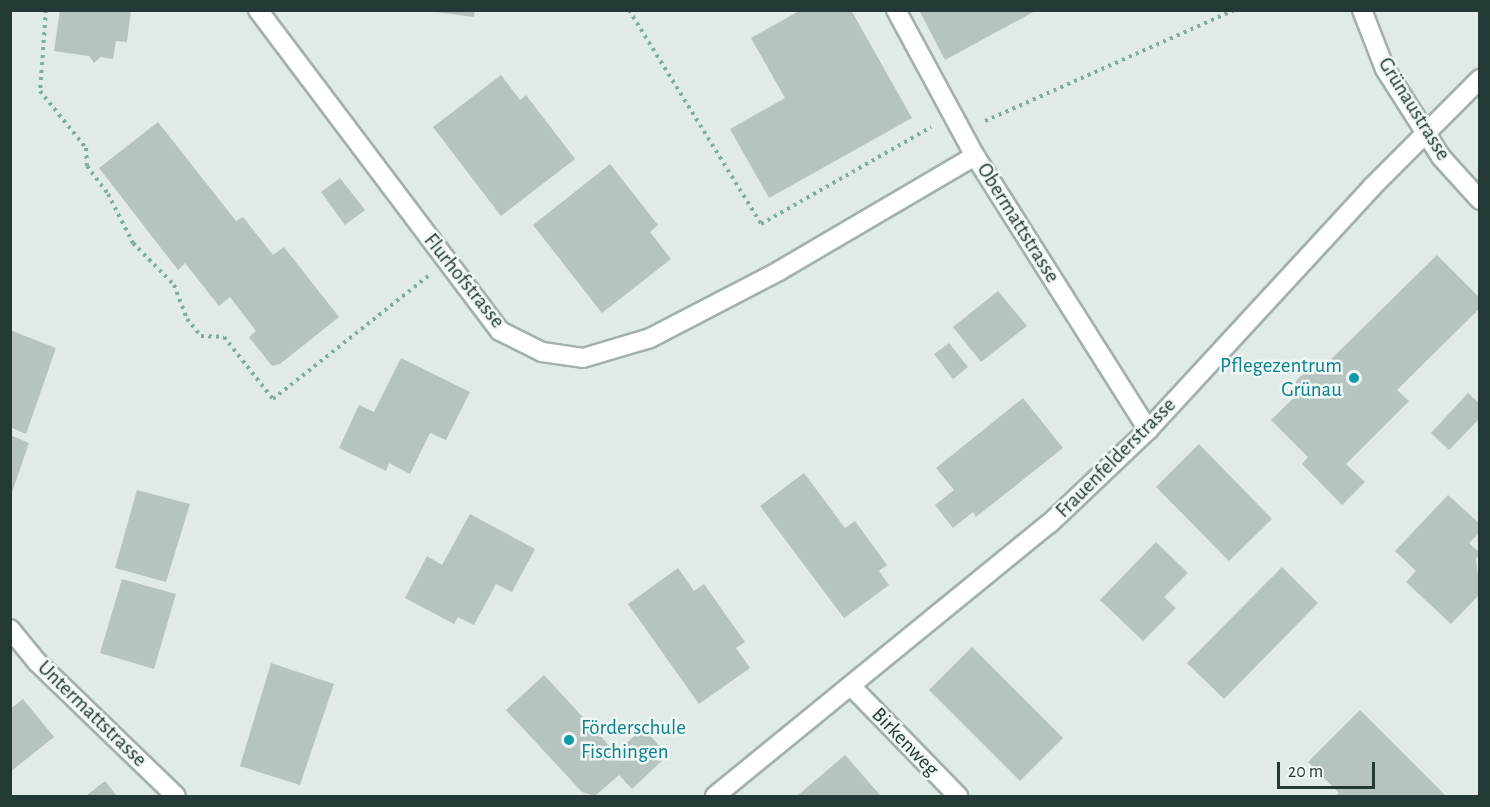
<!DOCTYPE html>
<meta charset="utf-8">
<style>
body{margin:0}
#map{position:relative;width:1490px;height:807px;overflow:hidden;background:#e0eae7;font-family:"Alegreya Sans",sans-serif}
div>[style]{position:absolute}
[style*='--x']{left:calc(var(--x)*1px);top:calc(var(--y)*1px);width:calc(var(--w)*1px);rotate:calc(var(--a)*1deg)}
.building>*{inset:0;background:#b6c4c0}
.path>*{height:4px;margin-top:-2px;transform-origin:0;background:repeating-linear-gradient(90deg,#83aba4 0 3px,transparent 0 7.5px)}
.roads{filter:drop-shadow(2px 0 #a3b1ae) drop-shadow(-2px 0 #a3b1ae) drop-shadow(0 2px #a3b1ae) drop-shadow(0 -2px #a3b1ae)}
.minor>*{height:18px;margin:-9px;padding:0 9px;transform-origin:9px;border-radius:9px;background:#fff}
.dots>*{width:16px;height:16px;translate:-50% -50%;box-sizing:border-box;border:3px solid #f0f7f4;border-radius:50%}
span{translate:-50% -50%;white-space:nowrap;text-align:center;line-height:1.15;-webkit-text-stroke:5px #f0f7f4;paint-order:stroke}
.street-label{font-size:21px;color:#223936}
.culture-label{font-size:21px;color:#0d838f}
.right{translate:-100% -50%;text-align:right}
.left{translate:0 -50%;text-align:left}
.frame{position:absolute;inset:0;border:12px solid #223936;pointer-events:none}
.scale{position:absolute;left:1277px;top:762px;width:98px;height:27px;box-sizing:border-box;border:3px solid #223936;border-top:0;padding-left:8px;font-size:18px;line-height:21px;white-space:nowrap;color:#223936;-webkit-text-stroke:4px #f0f7f4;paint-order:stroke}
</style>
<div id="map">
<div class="building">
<i style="clip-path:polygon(60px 10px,131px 10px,127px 42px,116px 41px,113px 59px,101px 57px,94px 63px,89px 56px,54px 51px)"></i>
<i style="clip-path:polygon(421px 10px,475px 10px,474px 17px)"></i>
<i style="clip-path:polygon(801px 10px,851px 10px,912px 118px,769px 198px,730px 129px,785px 98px,751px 38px)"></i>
<i style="clip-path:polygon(919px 10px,1037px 10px,945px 60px)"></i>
<i style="clip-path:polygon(501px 75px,520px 100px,526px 95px,575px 159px,501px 216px,433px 127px)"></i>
<i style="clip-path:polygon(158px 122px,236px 221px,243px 217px,273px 255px,284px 247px,339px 317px,280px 364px,272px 366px,249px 337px,256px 331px,230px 297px,219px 306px,185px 263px,178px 270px,99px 168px)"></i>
<i style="clip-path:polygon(610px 164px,658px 225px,650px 232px,671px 259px,602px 313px,533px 225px)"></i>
<i style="clip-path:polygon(340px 178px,365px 210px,345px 225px,321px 192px)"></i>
<i style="clip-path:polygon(1437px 255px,1480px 298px,1480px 308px,1397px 390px,1409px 401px,1346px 464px,1365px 482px,1342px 505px,1302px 464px,1308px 457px,1271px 420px,1303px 389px,1295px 382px,1310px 367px,1316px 374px)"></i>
<i style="clip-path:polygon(998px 291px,1027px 326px,981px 362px,953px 327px)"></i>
<i style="clip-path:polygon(10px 330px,56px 348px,26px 434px,10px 427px)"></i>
<i style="clip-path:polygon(949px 343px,968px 367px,953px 379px,934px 354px)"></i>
<i style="clip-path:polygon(401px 358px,470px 392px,446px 440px,430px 433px,410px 474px,389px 463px,386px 471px,339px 448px,359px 405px,374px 412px)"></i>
<i style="clip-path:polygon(1468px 393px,1480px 404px,1480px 418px,1449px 450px,1431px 433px)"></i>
<i style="clip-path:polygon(1023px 398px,1063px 448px,976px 517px,973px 512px,953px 528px,935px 505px,954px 490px,936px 468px)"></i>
<i style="clip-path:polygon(10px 435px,29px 443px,11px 495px,10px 495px)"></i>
<i style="clip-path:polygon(1199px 444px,1272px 519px,1229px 561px,1156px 487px)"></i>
<i style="clip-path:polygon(804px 473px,845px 528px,855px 521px,887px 565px,879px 571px,889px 585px,844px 618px,760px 506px)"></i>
<i style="clip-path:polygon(137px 490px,190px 504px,166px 582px,115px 568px)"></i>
<i style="clip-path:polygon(1448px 495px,1480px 524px,1480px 532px,1469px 543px,1480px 553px,1476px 559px,1480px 594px,1451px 624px,1406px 582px,1416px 571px,1395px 551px)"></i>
<i style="clip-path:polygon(470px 514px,535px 549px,512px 592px,496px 584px,474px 625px,458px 617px,454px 624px,405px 598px,427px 556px,442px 565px)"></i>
<i style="clip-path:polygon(1156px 542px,1188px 573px,1164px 597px,1176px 608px,1143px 641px,1100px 600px)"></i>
<i style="clip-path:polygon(1282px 567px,1318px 603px,1224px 699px,1187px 663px)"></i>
<i style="clip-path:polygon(678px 568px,694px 591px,704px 584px,745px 642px,736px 648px,750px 668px,699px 704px,628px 604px)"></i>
<i style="clip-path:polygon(122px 579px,176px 594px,154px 669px,100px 653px)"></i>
<i style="clip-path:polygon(972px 647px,1063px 738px,1020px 781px,929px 690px)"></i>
<i style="clip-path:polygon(271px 663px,334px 684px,300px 785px,240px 766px)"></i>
<i style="clip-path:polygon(544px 675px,616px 753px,643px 728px,668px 755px,632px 789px,619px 775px,595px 796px,582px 792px,506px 710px)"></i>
<i style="clip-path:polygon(23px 699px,54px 737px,10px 772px,10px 709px)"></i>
<i style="clip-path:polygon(1360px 710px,1446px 796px,1335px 796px,1339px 793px,1308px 762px)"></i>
<i style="clip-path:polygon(845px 755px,881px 796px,797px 796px)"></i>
<i style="clip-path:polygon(105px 781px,117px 796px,88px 796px,87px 795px)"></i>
</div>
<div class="path">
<i style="--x:46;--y:10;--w:81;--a:94.2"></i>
<i style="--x:40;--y:91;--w:73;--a:51.1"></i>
<i style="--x:86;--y:148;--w:18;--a:87"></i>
<i style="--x:87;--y:166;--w:35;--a:53"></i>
<i style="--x:108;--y:194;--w:55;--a:63"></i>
<i style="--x:133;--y:243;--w:59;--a:45.7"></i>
<i style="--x:174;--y:285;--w:36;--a:69"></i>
<i style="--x:187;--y:319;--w:22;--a:51"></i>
<i style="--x:201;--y:336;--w:23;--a:2"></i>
<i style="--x:224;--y:337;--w:79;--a:51.7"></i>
<i style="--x:273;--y:399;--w:198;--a:-38.4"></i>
<i style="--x:629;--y:10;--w:251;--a:58.3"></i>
<i style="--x:761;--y:224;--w:196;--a:-29.7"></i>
<i style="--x:985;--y:121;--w:273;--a:-24"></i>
</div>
<div class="roads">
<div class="minor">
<i style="--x:258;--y:10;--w:402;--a:53"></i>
<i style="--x:500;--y:331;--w:47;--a:26.6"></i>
<i style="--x:542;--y:352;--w:41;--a:8.3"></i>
<i style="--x:583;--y:358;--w:70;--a:-16.6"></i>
<i style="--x:650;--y:338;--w:145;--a:-27.4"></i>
<i style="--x:779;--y:271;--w:227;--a:-30.4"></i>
<i style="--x:896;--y:10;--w:166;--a:61.6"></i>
<i style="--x:975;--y:156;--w:324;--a:57.7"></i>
<i style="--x:1362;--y:10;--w:63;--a:68.7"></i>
<i style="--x:1385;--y:69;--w:104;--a:57.5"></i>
<i style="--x:1441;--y:157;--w:58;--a:47.8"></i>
<i style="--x:10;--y:629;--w:43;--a:50.7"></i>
<i style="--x:37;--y:662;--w:193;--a:44"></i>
<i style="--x:853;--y:688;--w:151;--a:45.8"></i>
<i style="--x:715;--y:796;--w:431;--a:-39.2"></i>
<i style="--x:1049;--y:524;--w:137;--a:-43.5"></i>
<i style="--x:1148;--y:430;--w:330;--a:-47.3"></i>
<i style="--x:1372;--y:187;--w:153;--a:-45"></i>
</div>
</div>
<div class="dots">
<i style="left:1354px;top:378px;background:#0f9aa8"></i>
<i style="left:569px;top:740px;background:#0f9aa8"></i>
</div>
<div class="street-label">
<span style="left:1414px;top:109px;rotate:58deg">Grünaustrasse</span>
<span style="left:1018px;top:223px;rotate:58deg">Obermattstrasse</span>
<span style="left:464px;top:281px;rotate:51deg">Flurhofstrasse</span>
<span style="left:1116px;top:458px;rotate:-45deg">Frauenfelderstrasse</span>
<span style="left:92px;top:714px;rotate:44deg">Untermattstrasse</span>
<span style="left:905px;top:742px;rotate:46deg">Birkenweg</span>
</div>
<div class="culture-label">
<span class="right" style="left:1342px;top:378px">Pflegezentrum<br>Grünau</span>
<span class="left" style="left:581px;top:740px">Förderschule<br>Fischingen</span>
</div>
<div class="frame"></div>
<div class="scale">20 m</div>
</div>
